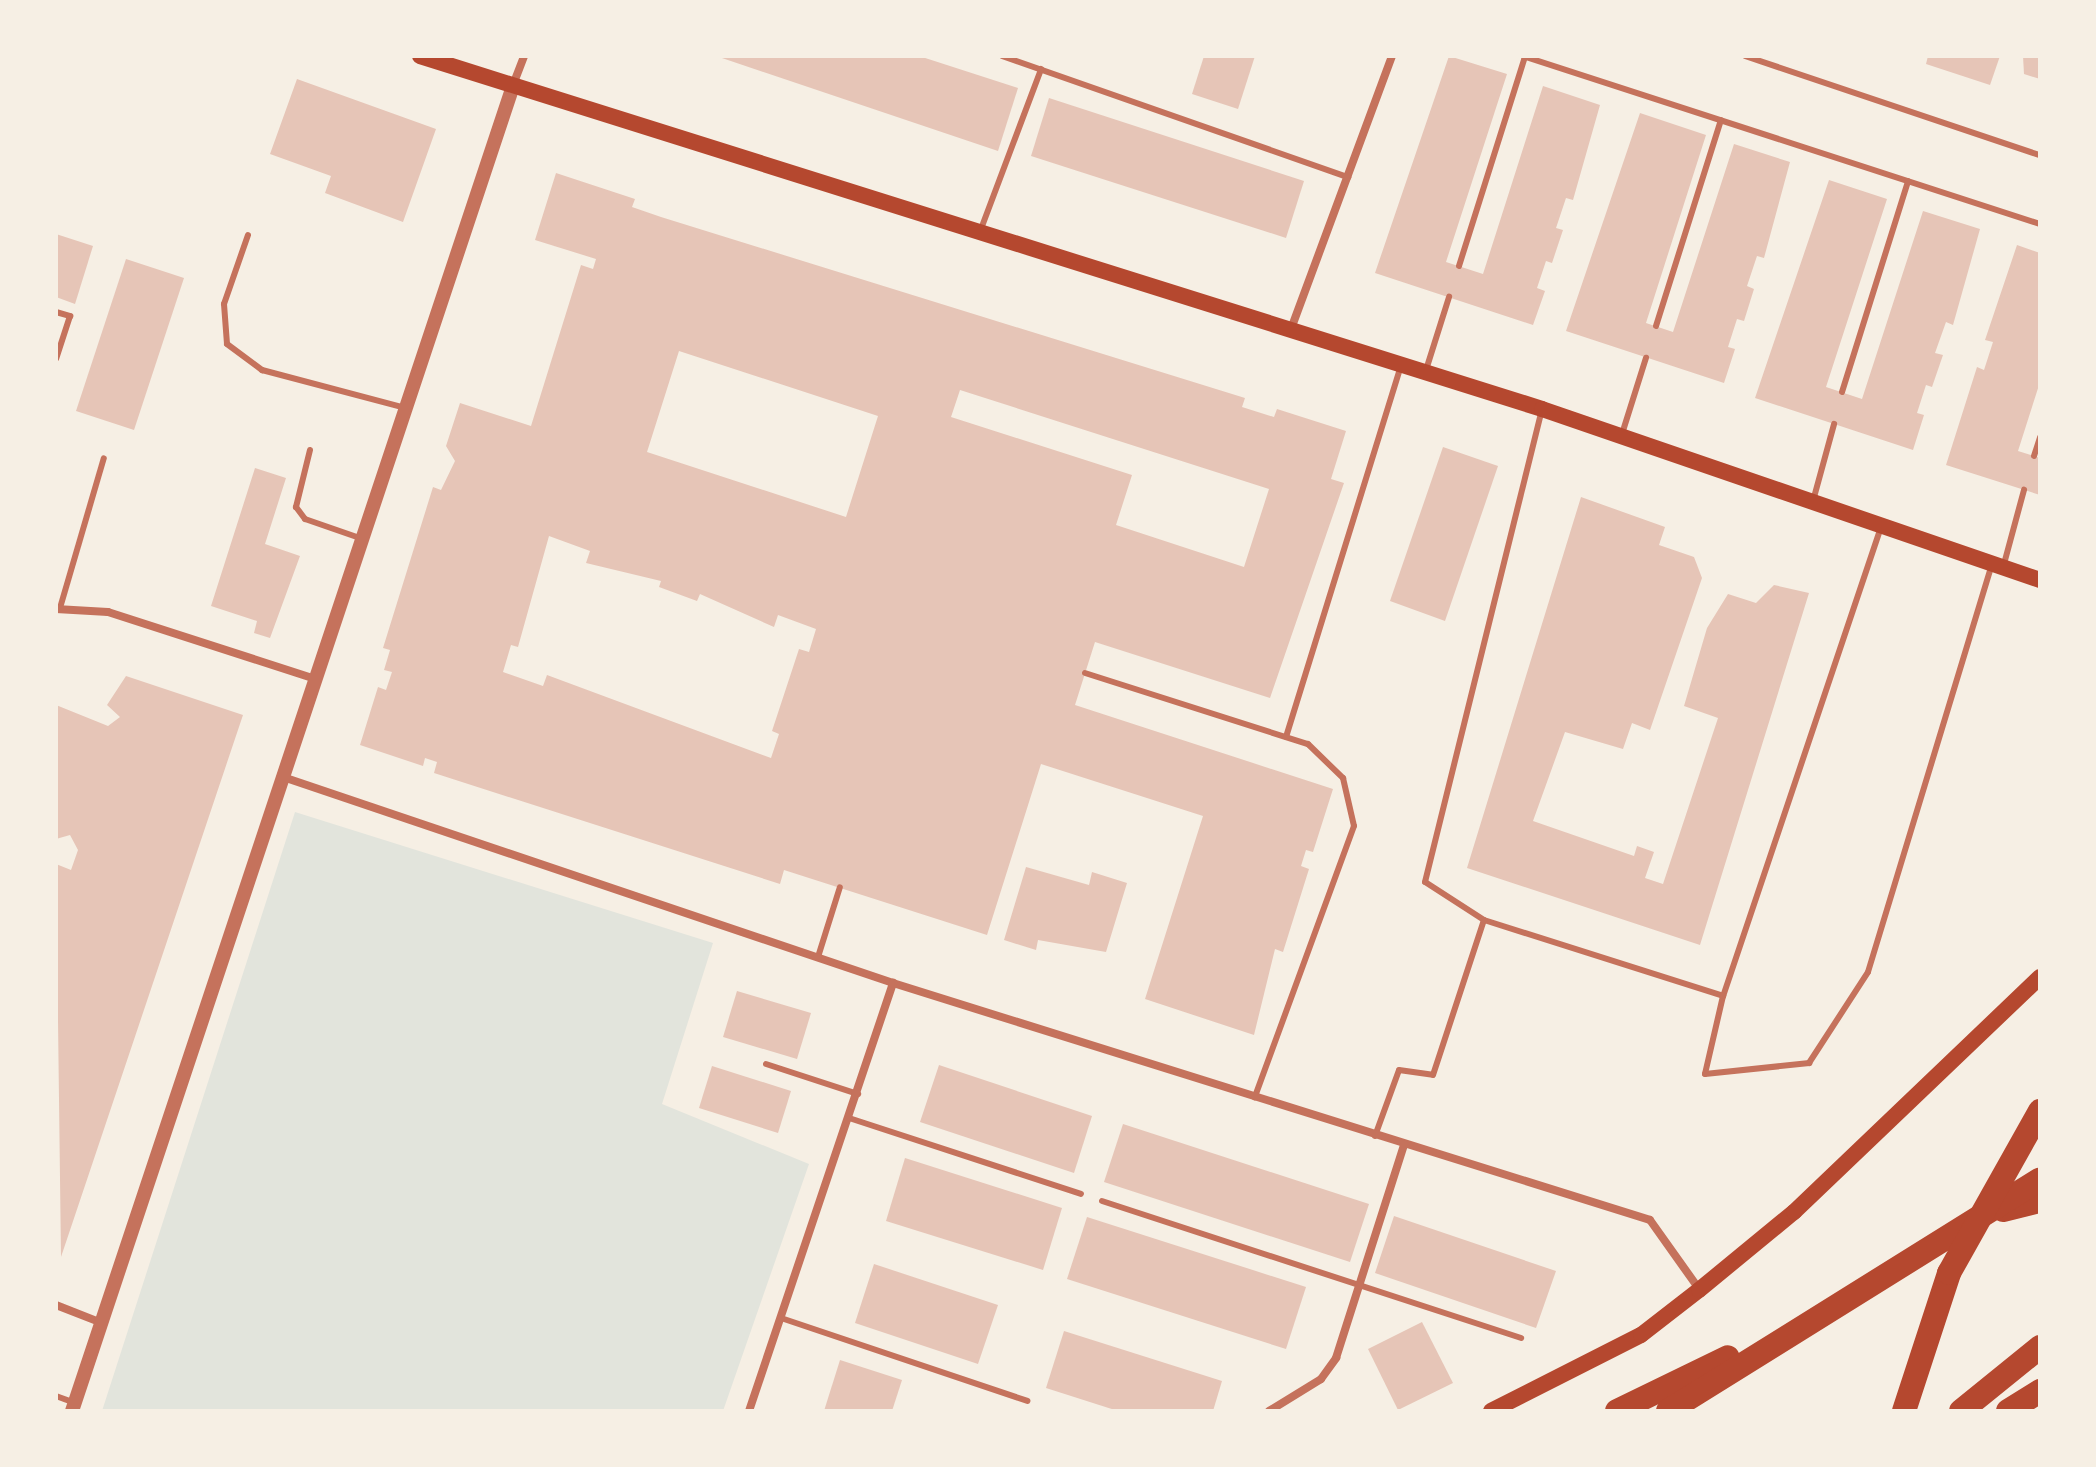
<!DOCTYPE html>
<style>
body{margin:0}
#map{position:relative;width:2096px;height:1467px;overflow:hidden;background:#f6efe4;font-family:Inter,sans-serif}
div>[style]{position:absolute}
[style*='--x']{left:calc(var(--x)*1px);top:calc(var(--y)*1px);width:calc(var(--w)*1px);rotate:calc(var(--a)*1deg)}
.green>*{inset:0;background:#e2e4dc}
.building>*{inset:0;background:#e6c5b7}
.service>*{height:6px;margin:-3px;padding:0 3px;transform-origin:3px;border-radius:3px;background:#c5725c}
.minor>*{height:8px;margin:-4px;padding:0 4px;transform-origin:4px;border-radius:4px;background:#c5725c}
.tertiary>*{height:14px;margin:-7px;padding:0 7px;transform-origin:7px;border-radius:7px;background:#c5725c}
.secondary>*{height:16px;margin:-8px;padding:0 8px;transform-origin:8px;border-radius:8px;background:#b5482f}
.motorway>*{height:24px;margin:-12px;padding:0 12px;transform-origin:12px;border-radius:12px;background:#b5482f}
span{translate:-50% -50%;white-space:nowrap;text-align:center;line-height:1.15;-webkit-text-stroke:8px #f6efe4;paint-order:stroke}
.frame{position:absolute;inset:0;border:58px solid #f6efe4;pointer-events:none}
</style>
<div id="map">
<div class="green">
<i style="clip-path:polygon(295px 812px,713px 943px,662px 1104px,809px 1164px,723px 1411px,102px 1411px)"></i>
</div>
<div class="building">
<i style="clip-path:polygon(716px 56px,919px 56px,1018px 88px,998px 151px)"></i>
<i style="clip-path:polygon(1204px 56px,1255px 56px,1238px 109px,1192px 94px)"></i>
<i style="clip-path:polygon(1449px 56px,1507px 74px,1446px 262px,1483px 274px,1543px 86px,1600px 105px,1573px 200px,1566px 198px,1556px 228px,1563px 230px,1552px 263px,1546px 261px,1537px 288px,1545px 291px,1533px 325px,1375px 273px)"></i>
<i style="clip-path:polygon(1928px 56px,2000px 56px,1990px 85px,1926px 64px)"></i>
<i style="clip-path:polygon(2023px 56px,2040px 56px,2040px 79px,2024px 74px)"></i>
<i style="clip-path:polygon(297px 79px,436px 129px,403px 222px,325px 193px,331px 176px,270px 154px)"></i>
<i style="clip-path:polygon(1049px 98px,1304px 181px,1286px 238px,1031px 156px)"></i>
<i style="clip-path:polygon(1640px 113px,1706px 135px,1646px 323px,1673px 332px,1734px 144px,1790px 162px,1764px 258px,1757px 256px,1747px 286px,1754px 289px,1744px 321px,1737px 319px,1728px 347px,1735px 349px,1724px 383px,1566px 331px)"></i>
<i style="clip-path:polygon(evenodd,556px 173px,635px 199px,632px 207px,661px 217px,1245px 398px,1242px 407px,1274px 417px,1277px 409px,1346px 431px,1331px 479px,1344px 483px,1270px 698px,1095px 642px,1075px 705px,1333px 789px,1313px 852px,1306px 850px,1301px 866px,1309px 869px,1283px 952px,1275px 949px,1254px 1035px,1145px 999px,1203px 816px,1041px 764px,987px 935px,784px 870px,780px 884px,434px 773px,437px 762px,425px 758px,423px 766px,360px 745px,378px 687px,386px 690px,392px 672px,384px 670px,390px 650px,383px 648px,433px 487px,441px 490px,455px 461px,446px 446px,460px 403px,531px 426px,581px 265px,593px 269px,596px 259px,535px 240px,556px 173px,679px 351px,878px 416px,846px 517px,647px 452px,679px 351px,556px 173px,960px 390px,1269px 489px,1244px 567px,1116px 525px,1132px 475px,951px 417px,960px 390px,556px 173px,549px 536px,590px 551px,586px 563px,661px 581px,659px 587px,697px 601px,700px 594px,774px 627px,778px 615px,816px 629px,809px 652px,799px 649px,772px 731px,779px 734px,771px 758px,547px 675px,543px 686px,503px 672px,511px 645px,518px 647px,549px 536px)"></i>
<i style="clip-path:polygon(1829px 180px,1887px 199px,1826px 387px,1862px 399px,1923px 211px,1980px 229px,1953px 325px,1946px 322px,1935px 353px,1943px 355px,1932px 387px,1926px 385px,1917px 413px,1924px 415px,1913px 450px,1755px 398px)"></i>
<i style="clip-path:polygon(56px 234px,93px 246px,75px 304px,56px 297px)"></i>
<i style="clip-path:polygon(2017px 245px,2040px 253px,2040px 382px,2018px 451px,2040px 458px,2040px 495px,1946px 465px,1977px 367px,1984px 370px,1993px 342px,1985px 340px)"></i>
<i style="clip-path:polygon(126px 259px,184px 278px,134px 430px,76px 411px)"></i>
<i style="clip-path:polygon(1443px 447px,1498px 466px,1445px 621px,1390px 601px)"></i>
<i style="clip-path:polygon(255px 468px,286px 478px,265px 544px,300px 556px,270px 638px,254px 633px,257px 621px,211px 606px)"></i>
<i style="clip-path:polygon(1581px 497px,1665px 527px,1659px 545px,1694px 557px,1702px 578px,1650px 730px,1632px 723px,1623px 749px,1565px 732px,1533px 821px,1634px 856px,1637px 846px,1654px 852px,1645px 878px,1663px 884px,1718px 718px,1684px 706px,1707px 628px,1728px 594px,1756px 603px,1774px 585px,1809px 593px,1700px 945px,1467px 868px)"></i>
<i style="clip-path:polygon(126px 676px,243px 715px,61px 1257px,56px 864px,71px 870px,78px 850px,70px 835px,56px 839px,56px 705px,108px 726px,120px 717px,107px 705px)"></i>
<i style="clip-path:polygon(1026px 867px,1089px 885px,1092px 872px,1127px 883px,1106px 952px,1038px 940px,1036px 950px,1004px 940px)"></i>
<i style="clip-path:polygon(737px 991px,811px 1013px,797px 1059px,723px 1037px)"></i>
<i style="clip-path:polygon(939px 1065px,1092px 1116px,1074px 1173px,920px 1122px)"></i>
<i style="clip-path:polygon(712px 1066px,791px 1091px,778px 1133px,699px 1108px)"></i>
<i style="clip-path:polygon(1123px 1124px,1369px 1204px,1350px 1262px,1104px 1182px)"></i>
<i style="clip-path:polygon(905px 1158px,1062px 1208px,1043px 1270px,886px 1221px)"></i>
<i style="clip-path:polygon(1394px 1216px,1556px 1271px,1536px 1328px,1375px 1273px)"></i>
<i style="clip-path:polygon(1087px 1217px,1306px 1287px,1286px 1349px,1067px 1279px)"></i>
<i style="clip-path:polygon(874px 1264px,998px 1305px,978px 1364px,855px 1323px)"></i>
<i style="clip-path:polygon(1422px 1322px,1453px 1383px,1398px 1410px,1368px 1349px)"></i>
<i style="clip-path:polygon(1064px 1331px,1222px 1381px,1213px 1411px,1118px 1411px,1046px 1388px)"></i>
<i style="clip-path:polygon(840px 1360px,902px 1380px,892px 1411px,824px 1411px)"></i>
</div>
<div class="service">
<i style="--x:1002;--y:56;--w:367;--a:19.3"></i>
<i style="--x:1523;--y:56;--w:544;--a:18"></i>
<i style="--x:1745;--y:56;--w:311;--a:18.6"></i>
<i style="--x:981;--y:229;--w:171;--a:-69.4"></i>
<i style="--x:248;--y:235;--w:73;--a:109.2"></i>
<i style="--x:224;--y:304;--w:40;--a:85.7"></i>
<i style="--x:227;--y:344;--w:44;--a:36.6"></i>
<i style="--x:262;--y:370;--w:149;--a:14.8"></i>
<i style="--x:1459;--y:266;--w:219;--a:-72.5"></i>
<i style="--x:56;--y:312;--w:15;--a:16"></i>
<i style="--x:70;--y:316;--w:45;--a:108"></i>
<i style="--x:1656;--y:326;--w:216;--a:-72.5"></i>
<i style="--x:1426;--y:370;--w:77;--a:-72.5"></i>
<i style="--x:1842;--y:392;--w:221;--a:-72.6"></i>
<i style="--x:1622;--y:434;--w:80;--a:-72.5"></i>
<i style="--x:310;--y:450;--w:59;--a:103.8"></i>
<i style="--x:296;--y:507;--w:15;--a:53"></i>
<i style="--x:305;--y:519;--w:58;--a:19.1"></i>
<i style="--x:2034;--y:456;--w:20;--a:-72"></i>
<i style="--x:1813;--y:501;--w:80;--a:-74.7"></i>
<i style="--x:1881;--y:527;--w:495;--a:108.6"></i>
<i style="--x:1723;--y:996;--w:80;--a:103"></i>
<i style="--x:1705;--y:1074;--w:105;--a:-6"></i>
<i style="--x:1809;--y:1063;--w:108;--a:-57"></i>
<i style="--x:1868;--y:972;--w:424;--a:-73.1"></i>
<i style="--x:2004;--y:564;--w:77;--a:-74.9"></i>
<i style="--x:60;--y:608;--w:156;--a:-73.7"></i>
<i style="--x:1085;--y:673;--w:234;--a:17.7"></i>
<i style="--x:1308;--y:744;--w:49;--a:44.2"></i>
<i style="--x:1343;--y:778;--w:49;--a:77.1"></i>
<i style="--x:1354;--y:826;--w:289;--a:110.1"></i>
<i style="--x:1286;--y:737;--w:389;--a:-72.8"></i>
<i style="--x:1484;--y:920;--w:251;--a:17.6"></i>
<i style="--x:818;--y:957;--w:73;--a:-72.6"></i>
<i style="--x:766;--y:1064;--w:97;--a:18.1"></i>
<i style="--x:849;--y:1118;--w:244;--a:18.1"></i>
<i style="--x:1375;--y:1136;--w:70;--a:-70"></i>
<i style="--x:1399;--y:1070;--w:34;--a:8"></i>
<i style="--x:1433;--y:1075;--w:163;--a:-71.8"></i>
<i style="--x:1484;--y:920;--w:70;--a:-147.2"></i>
<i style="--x:1425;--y:882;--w:487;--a:-76.1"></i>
<i style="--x:1102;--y:1201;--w:441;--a:18.1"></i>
<i style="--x:781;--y:1318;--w:260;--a:18.6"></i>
<i style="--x:56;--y:1396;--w:20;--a:20"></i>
</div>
<div class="minor">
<i style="--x:513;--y:85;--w:31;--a:-69"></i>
<i style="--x:1291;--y:329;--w:291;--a:-69.7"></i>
<i style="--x:56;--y:609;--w:52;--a:3.3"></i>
<i style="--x:108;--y:612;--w:218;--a:17.9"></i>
<i style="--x:283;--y:777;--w:644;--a:18.66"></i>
<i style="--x:893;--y:983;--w:793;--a:17.38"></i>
<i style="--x:1650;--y:1220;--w:85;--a:54.6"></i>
<i style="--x:56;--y:1305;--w:49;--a:21.4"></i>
<i style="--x:749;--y:1411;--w:452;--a:-71.4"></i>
<i style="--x:1269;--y:1411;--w:61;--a:-31.6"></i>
<i style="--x:1321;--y:1379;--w:26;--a:-54"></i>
<i style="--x:1336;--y:1358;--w:224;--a:-72.3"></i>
</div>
<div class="tertiary">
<i style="--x:72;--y:1411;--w:1393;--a:-71.59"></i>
</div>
<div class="secondary">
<i style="--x:420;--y:56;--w:1176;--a:17.46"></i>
<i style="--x:1542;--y:409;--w:527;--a:18.95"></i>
<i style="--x:1491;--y:1411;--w:168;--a:-26.9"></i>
<i style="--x:1641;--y:1335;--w:73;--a:-37.8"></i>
<i style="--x:1699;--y:1290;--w:123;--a:-39.4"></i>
<i style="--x:1794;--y:1212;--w:340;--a:-43.7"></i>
</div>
<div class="motorway">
<i style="--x:2003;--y:1210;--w:38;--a:-14"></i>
<i style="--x:1617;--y:1411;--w:123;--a:-25.9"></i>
<i style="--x:1668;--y:1411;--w:438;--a:-31.9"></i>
<i style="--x:1904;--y:1411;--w:145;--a:-71.9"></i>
<i style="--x:1949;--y:1273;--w:186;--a:-60.7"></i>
<i style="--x:1961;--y:1411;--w:102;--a:-39"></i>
<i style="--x:2008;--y:1411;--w:38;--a:-32"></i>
</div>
<div class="frame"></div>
</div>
